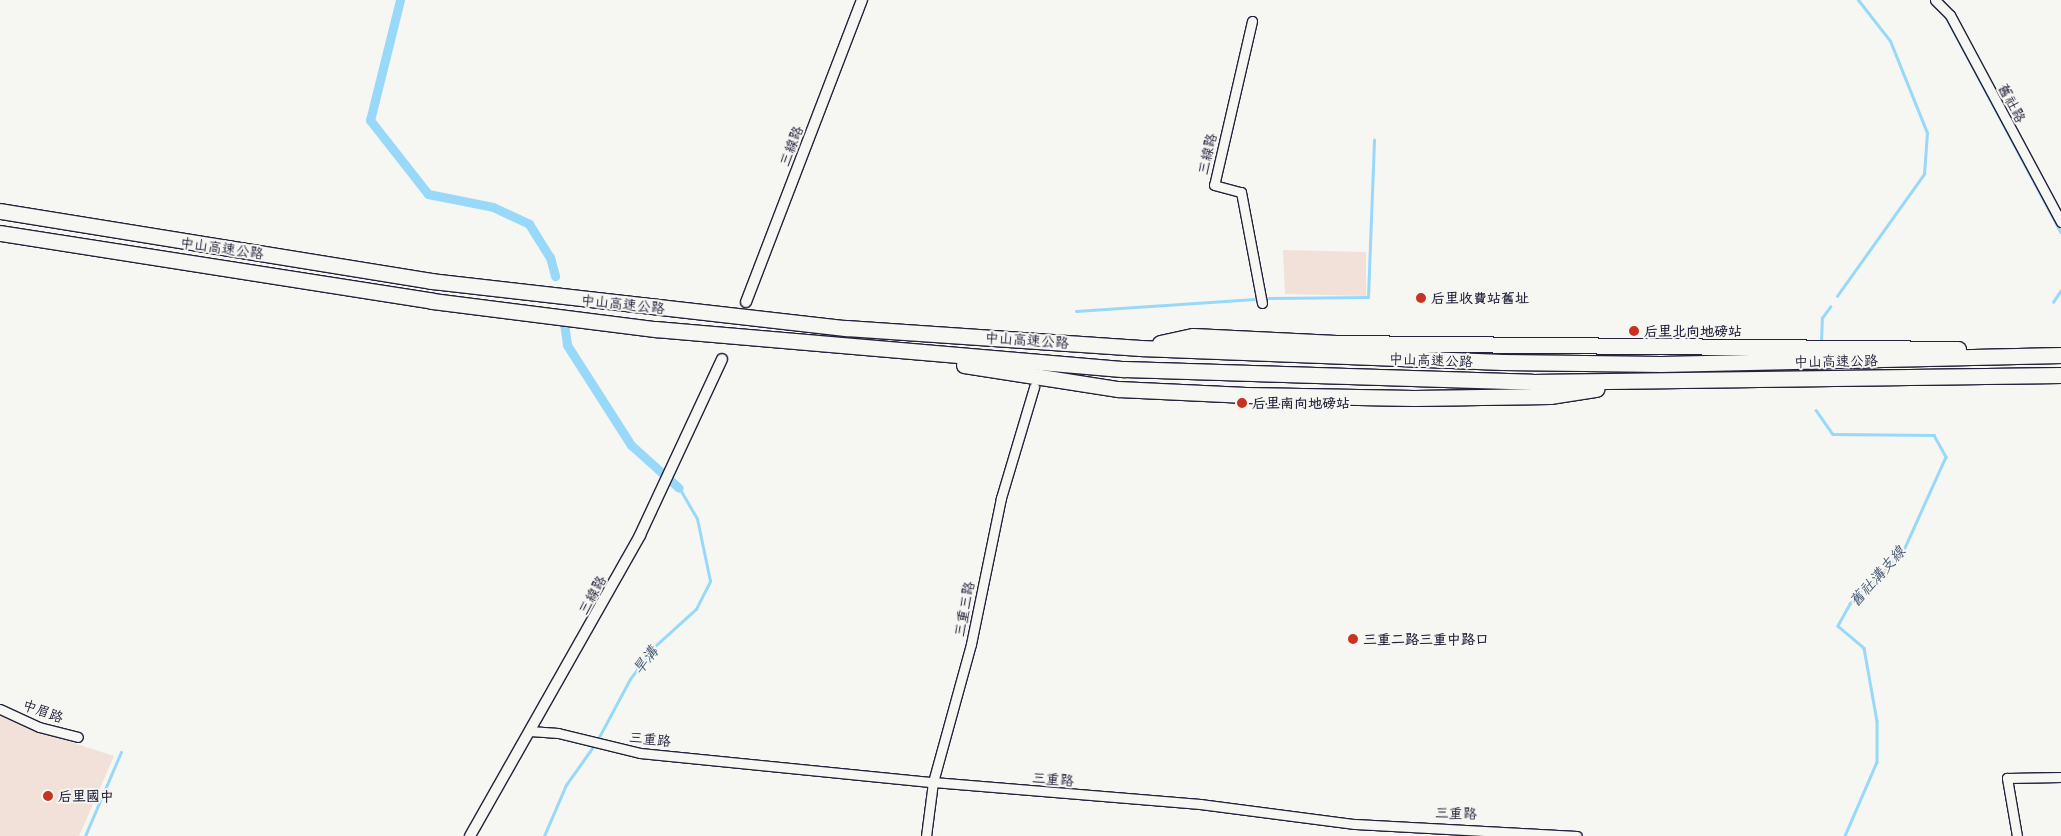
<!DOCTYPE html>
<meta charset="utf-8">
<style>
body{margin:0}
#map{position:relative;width:2061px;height:836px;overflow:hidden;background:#f6f6f2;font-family:Mali,"LXGW WenKai TC",sans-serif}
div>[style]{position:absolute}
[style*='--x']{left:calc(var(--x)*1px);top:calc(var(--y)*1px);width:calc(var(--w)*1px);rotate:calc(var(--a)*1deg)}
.built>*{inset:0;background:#f2e1d9}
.stream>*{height:2.5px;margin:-1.25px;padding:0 1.25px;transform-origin:1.25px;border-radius:1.25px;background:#98d9fa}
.canal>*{height:9px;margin:-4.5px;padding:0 4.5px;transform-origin:4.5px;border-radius:4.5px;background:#98d9fa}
.roads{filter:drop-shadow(1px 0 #22223b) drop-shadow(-1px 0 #22223b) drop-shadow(0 1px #22223b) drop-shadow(0 -1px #22223b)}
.minor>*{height:9px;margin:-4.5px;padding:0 4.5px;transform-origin:4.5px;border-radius:4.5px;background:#f6f6f2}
.tertiary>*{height:10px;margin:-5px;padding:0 5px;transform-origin:5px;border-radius:5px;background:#f6f6f2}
.motorway>*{height:15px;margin:-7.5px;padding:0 7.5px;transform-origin:7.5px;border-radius:7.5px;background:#f6f6f2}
.dots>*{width:14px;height:14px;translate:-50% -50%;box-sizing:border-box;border:2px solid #f6f6f2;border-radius:50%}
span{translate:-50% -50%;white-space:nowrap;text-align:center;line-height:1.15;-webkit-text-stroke:4px #f6f6f2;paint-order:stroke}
.street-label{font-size:14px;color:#22223b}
.poi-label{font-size:14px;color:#22223b;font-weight:700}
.left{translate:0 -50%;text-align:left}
.water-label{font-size:15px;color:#455974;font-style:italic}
</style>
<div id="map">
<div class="built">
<i style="clip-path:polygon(1283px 250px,1366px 252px,1366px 296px,1285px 294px)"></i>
<i style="clip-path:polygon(0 713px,37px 731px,114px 756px,79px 836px,0 836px)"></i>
</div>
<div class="stream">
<i style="--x:1945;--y:15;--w:246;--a:61.9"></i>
<i style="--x:1837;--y:296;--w:150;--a:-54.5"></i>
<i style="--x:1924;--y:174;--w:41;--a:-85.8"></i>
<i style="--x:1927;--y:133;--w:99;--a:-111.9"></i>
<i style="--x:1890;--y:41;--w:52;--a:-128"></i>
<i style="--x:1264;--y:298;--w:104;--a:-0.6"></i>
<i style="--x:1368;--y:297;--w:157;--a:-87.8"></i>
<i style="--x:2053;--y:302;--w:14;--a:-56"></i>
<i style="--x:1076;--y:311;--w:183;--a:-3.8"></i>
<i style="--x:1821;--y:343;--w:25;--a:-88"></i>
<i style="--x:1822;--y:318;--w:14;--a:-54"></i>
<i style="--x:1816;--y:410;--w:29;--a:55"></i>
<i style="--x:1833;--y:434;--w:101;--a:0.6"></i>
<i style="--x:1934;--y:435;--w:25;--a:61"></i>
<i style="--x:1946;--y:457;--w:102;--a:114.3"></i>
<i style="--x:1904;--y:550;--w:76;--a:135"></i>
<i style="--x:1850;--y:604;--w:25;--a:119"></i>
<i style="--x:1838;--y:626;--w:34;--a:40"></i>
<i style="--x:1864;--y:648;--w:74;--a:79.9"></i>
<i style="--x:1877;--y:721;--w:41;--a:90"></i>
<i style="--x:1877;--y:762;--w:81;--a:113.4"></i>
<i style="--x:598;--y:739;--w:68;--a:-61.9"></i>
<i style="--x:630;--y:679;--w:39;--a:-53"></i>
<i style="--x:653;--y:648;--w:58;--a:-42.2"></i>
<i style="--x:696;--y:609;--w:31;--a:-63"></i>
<i style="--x:710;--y:581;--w:63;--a:-101.8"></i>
<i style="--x:697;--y:519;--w:36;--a:-120"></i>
<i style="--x:85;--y:836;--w:91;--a:-66.8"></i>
<i style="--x:544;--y:836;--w:56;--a:-66.7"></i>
<i style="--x:566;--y:785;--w:50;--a:-54.7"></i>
</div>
<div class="canal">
<i style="--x:400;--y:0;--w:124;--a:104"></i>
<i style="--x:370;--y:120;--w:94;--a:51.9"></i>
<i style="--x:428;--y:194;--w:66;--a:11.3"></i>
<i style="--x:493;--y:207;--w:40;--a:25"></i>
<i style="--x:529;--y:224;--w:39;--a:58"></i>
<i style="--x:550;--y:257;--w:20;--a:75"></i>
<i style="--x:564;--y:323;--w:22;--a:82"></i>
<i style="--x:567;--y:345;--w:119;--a:57.4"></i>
<i style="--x:631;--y:445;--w:64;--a:41.9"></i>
</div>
<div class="roads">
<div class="minor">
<i style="--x:1935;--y:0;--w:21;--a:45"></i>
<i style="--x:1950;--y:15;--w:235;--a:61.8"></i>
<i style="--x:1252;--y:21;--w:168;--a:103"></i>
<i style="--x:1214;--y:185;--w:28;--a:15"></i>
<i style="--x:1241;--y:192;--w:113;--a:79.3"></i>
<i style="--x:0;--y:709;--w:43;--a:24.8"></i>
<i style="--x:39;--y:727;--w:40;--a:14.4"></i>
<i style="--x:530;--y:731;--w:28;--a:4"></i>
<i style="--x:558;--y:733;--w:84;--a:13.7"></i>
<i style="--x:640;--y:753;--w:294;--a:5.7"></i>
<i style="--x:933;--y:782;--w:268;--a:4.7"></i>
<i style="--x:1200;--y:804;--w:156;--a:7.4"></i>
<i style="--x:1355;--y:824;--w:222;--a:3.1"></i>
<i style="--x:926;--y:836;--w:54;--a:-82.6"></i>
<i style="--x:933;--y:782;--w:143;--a:-74.6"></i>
<i style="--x:971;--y:644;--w:149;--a:-78.4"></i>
<i style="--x:1001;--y:498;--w:116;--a:-73.4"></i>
<i style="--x:2017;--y:836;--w:59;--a:-99.8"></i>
<i style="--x:2007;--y:778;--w:54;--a:-1.1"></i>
</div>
<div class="tertiary">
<i style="--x:746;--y:302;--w:324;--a:-69"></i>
<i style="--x:470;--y:836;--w:346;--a:-60.5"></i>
<i style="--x:640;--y:535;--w:194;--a:-65"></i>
</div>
<div class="motorway">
<i style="--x:0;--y:211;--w:437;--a:9.2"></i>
<i style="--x:431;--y:281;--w:418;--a:6.5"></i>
<i style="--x:846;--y:328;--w:295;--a:3.9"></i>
<i style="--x:1140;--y:348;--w:363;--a:2.2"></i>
<i style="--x:1503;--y:362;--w:158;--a:0.7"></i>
<i style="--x:1661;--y:364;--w:400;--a:-1.3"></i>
<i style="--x:0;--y:233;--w:437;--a:8.9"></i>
<i style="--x:432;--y:301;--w:225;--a:7.2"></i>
<i style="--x:655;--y:329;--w:471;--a:4.9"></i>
<i style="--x:1124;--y:369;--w:408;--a:1.8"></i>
<i style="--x:1532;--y:382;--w:529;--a:-0.76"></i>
<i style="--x:1160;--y:343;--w:34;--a:-12"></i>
<i style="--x:1193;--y:336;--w:143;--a:2.8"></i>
<i style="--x:1336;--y:343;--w:622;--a:0.55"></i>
<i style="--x:964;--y:365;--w:156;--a:8.9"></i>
<i style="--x:1118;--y:389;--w:128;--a:2.7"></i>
<i style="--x:1246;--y:395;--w:168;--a:1"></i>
<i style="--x:1414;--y:398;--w:136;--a:-0.8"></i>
<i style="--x:1550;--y:396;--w:47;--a:-8.7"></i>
</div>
</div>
<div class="dots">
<i style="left:1421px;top:298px;background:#c8321e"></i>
<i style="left:1634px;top:331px;background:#c8321e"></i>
<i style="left:1242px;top:403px;background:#c8321e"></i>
<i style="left:1353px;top:639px;background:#c8321e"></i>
<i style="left:48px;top:796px;background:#c8321e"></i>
</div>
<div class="street-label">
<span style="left:2012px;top:103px;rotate:62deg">舊社路</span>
<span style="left:791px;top:146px;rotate:-69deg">三線路</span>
<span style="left:1207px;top:154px;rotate:-77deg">三線路</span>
<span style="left:222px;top:248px;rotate:8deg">中山高速公路</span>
<span style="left:623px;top:304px;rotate:6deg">中山高速公路</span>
<span style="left:1027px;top:340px;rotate:4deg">中山高速公路</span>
<span style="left:1431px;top:360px;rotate:2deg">中山高速公路</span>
<span style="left:1836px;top:361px;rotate:-1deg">中山高速公路</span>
<span style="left:592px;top:595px;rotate:-61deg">三線路</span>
<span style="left:964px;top:609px;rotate:-79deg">三重三路</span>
<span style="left:43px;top:711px;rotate:20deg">中眉路</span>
<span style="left:650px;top:739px;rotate:6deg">三重路</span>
<span style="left:1053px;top:779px;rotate:5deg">三重路</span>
<span style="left:1456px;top:813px;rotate:2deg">三重路</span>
</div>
<div class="poi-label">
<span class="left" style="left:1431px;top:298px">后里收費站舊址</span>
<span class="left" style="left:1644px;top:331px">后里北向地磅站</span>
<span class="left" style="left:1252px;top:403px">后里南向地磅站</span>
<span class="left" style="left:1363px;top:639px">三重二路三重中路口</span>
<span class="left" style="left:58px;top:796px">后里國中</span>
</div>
<div class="water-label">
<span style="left:1877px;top:576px;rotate:-48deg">舊社溝支線</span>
<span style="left:645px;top:660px;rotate:-52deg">旱溝</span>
</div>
</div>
